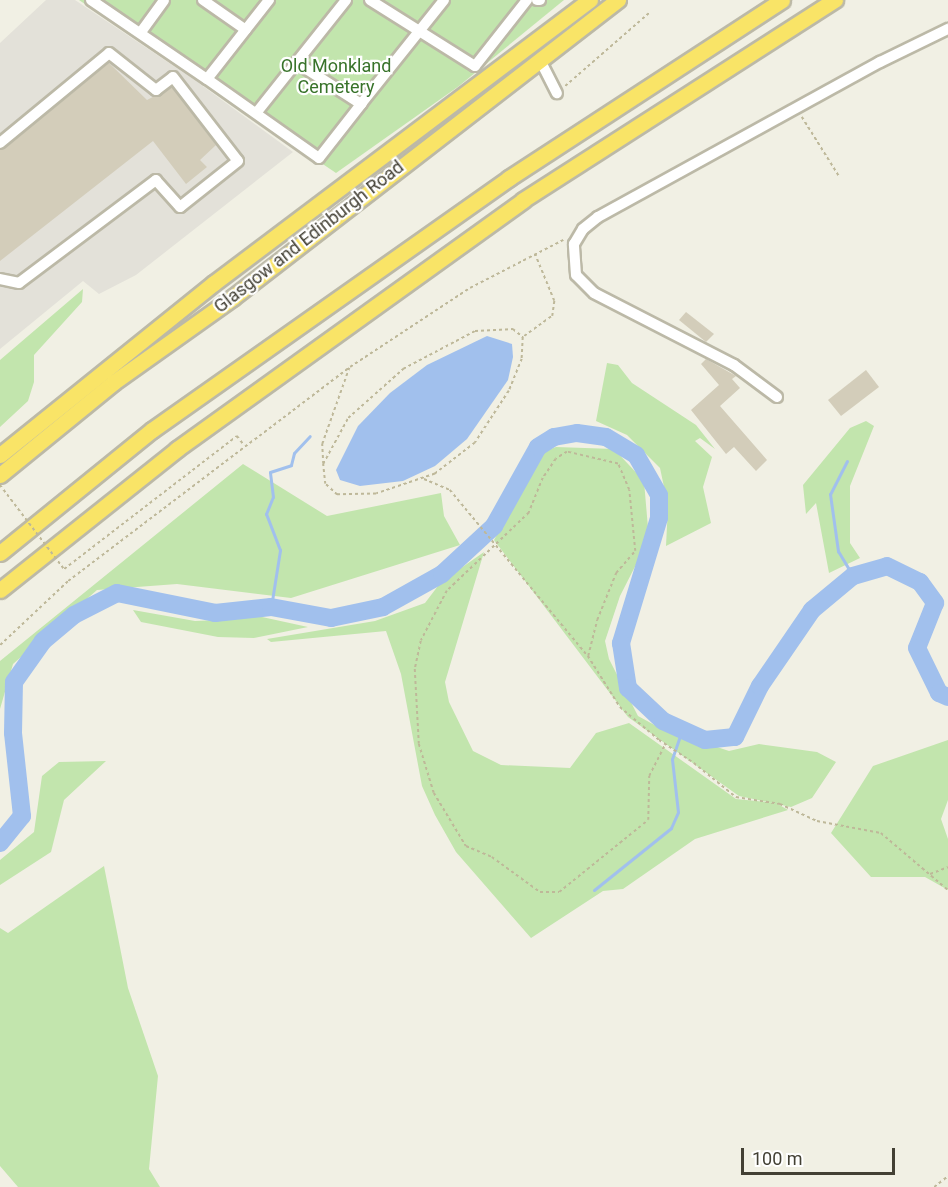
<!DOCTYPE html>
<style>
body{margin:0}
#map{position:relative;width:948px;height:1187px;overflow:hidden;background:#f1f0e4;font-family:Roboto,sans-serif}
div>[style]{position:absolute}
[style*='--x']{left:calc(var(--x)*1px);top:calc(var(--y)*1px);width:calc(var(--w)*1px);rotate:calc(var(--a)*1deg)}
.industrial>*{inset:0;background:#e3e1d9}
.green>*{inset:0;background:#c2e5ad}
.water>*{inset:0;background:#a1c0ed}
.stream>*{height:3px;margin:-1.5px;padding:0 1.5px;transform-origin:1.5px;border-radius:1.5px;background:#a1c0ed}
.river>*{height:18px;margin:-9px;padding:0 9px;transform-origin:9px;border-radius:9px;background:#a1c0ed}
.building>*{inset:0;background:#d3cdba}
.path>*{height:1.5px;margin-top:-0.75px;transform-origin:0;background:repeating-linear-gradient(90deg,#beb899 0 3px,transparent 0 6px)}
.roads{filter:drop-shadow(2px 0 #bcb9a7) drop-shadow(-2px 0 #bcb9a7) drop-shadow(0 2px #bcb9a7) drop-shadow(0 -2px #bcb9a7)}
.minor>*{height:10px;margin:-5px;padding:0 5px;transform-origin:5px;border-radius:5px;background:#fff}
.highway>*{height:15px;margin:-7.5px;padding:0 7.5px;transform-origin:7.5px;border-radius:7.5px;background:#f9e467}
.path-bridge>*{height:1.5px;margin-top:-0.75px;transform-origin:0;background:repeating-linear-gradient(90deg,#beb899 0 3px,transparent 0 6px)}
span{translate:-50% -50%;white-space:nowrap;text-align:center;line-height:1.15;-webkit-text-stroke:4.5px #fff;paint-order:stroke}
.park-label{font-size:18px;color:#38732a}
.street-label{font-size:18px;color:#434034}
.scale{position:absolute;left:741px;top:1148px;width:154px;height:27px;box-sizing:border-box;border:3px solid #434034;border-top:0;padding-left:8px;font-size:18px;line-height:21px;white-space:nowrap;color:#434034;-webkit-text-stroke:4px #fff;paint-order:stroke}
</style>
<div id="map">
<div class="industrial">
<i style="clip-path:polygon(46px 0,75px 0,196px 81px,293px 152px,136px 275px,99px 294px,83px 281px,0 349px,0 43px)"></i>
</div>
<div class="green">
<i style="clip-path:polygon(79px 0,564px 0,459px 86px,336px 173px)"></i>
<i style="clip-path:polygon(83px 289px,82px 302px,34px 355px,34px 382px,28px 401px,0 427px,0 360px)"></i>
<i style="clip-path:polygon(607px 363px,618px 365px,632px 383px,696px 425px,715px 449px,700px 438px,695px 441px,712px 457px,703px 487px,711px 523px,666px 546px,668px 506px,660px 468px,627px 435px,596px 421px)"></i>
<i style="clip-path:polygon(866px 421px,874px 426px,850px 486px,850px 543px,860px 558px,829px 573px,816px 503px,806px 514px,803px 485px,850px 428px)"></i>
<i style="clip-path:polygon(556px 447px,614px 449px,644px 481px,648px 528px,645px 547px,620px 596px,605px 641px,609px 659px,638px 716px,660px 728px,729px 751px,759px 744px,817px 752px,836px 762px,812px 798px,791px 807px,739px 796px,628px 717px,494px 540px,543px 452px)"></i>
<i style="clip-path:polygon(243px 464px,327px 516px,441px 493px,444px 516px,460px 545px,291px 598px,177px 584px,97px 590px,13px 664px,0 709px,0 661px)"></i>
<i style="clip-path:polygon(484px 552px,445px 682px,449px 702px,473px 751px,501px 765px,570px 768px,596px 733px,629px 723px,736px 799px,776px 803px,788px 810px,695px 839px,623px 889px,603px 891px,531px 938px,456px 852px,435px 815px,422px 786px,401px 674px,386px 631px,271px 642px,267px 639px,375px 621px,425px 603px,441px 582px)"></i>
<i style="clip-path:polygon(133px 610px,195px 621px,219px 620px,243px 613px,308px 627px,254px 638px,218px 637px,141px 622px)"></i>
<i style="clip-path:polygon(948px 740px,948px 800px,941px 819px,948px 839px,948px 890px,925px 877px,871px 877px,831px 833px,873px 766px)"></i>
<i style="clip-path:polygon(106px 761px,64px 800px,51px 852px,0 885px,0 860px,34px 832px,42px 776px,59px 762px)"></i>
<i style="clip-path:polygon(104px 866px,128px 988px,158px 1076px,149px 1169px,160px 1187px,18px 1187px,0 1166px,0 928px,8px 933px)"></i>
</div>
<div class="water">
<i style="clip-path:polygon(487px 336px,512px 344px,513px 357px,508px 380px,467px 439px,435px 466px,403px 481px,360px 486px,340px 480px,336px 470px,358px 426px,390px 393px,427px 365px)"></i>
</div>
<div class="stream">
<i style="--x:847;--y:461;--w:37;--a:117"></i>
<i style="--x:830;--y:494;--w:58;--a:82"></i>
<i style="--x:838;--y:551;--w:29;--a:59"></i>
<i style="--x:271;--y:607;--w:58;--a:-81"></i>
<i style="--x:280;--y:550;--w:39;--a:-111"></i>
<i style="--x:266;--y:514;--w:18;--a:-68"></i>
<i style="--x:273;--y:497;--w:25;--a:-97"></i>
<i style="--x:270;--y:472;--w:22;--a:-18"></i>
<i style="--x:291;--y:465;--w:12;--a:-76"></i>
<i style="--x:294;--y:453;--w:23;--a:-47"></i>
<i style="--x:594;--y:890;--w:99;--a:-38.8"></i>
<i style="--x:671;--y:828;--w:17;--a:-66"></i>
<i style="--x:678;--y:812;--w:53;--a:-96.5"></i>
<i style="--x:672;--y:759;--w:31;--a:-71"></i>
</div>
<div class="river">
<i style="--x:0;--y:843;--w:35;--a:-51"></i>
<i style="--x:22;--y:816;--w:83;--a:-96.2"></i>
<i style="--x:13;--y:733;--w:51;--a:-88.9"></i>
<i style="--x:14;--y:682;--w:50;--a:-54.7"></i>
<i style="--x:43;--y:641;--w:40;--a:-40"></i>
<i style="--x:74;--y:615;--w:48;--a:-27.1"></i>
<i style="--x:117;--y:593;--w:100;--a:11.5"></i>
<i style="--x:215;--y:613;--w:56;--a:-6.1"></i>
<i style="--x:271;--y:607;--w:61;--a:10.4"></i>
<i style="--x:331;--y:618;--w:53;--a:-11.9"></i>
<i style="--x:383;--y:607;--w:68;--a:-29.2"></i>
<i style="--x:442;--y:574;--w:71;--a:-42.7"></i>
<i style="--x:494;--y:526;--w:90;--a:-60.9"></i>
<i style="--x:538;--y:447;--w:19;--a:-32"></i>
<i style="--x:554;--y:437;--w:23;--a:-10"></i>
<i style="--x:577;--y:433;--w:29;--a:8"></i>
<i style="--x:606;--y:437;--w:35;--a:31"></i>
<i style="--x:636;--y:455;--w:46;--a:60.1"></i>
<i style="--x:659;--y:495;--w:23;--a:90"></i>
<i style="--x:659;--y:518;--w:131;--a:106.9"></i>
<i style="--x:621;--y:643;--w:46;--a:81.2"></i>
<i style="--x:628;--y:688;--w:48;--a:43.3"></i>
<i style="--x:663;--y:721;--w:46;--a:24.3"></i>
<i style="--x:705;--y:740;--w:30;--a:-6"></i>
<i style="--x:735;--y:737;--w:57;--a:-63.9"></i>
<i style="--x:760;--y:686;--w:92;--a:-55.6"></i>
<i style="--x:812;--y:610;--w:53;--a:-39.7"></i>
<i style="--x:853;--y:576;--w:35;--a:-16"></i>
<i style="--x:887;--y:566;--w:37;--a:26"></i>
<i style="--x:920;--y:582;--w:26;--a:54"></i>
<i style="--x:935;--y:603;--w:48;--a:111.8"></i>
<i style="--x:917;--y:648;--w:50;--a:63.9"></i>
<i style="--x:939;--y:693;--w:10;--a:24"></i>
</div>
<div class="building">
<i style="clip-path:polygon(109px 63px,147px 100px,172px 87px,216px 145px,200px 160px,207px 167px,186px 184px,153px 141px,0 261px,0 150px)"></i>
<i style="clip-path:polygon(686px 312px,714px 334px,706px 342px,679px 320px)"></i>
<i style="clip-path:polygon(706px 359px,736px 376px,732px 379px,740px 388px,720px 406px,767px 460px,756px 471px,734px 447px,726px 454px,691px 410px,719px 385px,701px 364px)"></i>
<i style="clip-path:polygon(866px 370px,879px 387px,841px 416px,828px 400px)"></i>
</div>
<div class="path">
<i style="--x:565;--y:86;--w:113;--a:-41"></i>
<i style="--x:802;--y:117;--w:70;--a:57.9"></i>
<i style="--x:524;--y:336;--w:34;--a:-36"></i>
<i style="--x:552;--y:316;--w:15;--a:-82"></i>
<i style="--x:554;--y:301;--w:50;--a:-112.4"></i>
<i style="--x:237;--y:436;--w:11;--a:52"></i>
<i style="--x:323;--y:464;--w:52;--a:-61.5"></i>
<i style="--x:348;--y:418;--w:74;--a:-41.7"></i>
<i style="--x:403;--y:369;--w:81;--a:-27.8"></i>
<i style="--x:475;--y:331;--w:38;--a:-3"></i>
<i style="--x:513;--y:329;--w:13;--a:39"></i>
<i style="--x:523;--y:337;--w:22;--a:93"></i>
<i style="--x:522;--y:359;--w:35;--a:112"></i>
<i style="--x:509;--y:391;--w:62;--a:123.2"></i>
<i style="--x:475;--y:443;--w:51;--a:142.2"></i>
<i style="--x:435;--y:474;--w:62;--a:161.3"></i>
<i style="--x:376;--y:494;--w:39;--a:179"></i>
<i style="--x:337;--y:495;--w:16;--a:-137"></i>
<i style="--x:325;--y:484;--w:20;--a:-96"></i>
<i style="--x:323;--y:464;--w:20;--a:-93"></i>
<i style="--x:322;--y:444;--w:81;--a:-70.4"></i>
<i style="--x:424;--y:479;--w:28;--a:23"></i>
<i style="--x:450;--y:490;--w:216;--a:50.3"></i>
<i style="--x:588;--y:656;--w:60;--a:57.9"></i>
<i style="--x:620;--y:707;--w:51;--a:40.2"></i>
<i style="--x:659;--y:740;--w:42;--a:33.3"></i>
<i style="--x:694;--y:763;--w:54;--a:39"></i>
<i style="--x:736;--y:797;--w:45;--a:9"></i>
<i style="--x:780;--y:804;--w:41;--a:24.7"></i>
<i style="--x:817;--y:821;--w:65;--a:10.6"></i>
<i style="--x:881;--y:833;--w:88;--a:40.4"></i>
<i style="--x:0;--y:645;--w:93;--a:-43.3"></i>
<i style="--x:68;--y:581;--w:354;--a:-37.2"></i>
<i style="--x:350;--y:367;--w:144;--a:-33.4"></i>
<i style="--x:470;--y:288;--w:105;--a:-27.3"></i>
<i style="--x:588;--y:656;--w:37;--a:-76"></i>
<i style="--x:597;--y:620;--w:51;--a:-68"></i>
<i style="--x:616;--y:573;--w:29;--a:-49"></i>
<i style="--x:635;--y:551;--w:61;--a:-95.6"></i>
<i style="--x:629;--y:490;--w:28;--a:-113"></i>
<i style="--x:618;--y:464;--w:52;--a:-166.8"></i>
<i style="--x:567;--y:452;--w:13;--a:148"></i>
<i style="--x:556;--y:459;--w:23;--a:124"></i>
<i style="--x:543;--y:478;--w:38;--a:112"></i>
<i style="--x:529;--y:513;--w:113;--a:136.4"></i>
<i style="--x:447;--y:591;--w:56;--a:117.5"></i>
<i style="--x:421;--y:641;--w:29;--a:102"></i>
<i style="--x:415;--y:669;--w:75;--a:86.9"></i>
<i style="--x:419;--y:744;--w:51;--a:73"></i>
<i style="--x:434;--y:793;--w:62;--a:58.9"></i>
<i style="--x:466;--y:846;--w:28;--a:23"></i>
<i style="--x:492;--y:857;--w:59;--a:36.1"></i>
<i style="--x:540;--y:892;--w:19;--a:0"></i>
<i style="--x:559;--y:892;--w:114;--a:-39"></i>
<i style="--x:648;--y:820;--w:44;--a:-88.7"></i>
<i style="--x:649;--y:776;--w:36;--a:-63"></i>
<i style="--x:930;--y:874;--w:19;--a:-21"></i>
<i style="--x:934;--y:1187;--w:18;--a:-38"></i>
</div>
<div class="roads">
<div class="minor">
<i style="--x:91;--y:0;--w:140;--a:34.3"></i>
<i style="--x:203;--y:0;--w:52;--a:34.9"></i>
<i style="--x:269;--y:0;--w:100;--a:128.1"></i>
<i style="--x:207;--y:79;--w:137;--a:35.2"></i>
<i style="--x:319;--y:158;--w:70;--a:-52"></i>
<i style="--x:370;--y:0;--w:124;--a:32.2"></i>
<i style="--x:475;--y:66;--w:84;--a:-51.8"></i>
<i style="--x:537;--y:0;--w:3;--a:0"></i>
<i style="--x:141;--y:32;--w:39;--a:-54"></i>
<i style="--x:541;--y:62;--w:35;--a:63"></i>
<i style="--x:297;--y:63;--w:76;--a:32.6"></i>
<i style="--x:361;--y:104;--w:133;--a:-51.4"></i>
<i style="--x:257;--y:112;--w:143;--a:-51.5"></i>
<i style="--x:0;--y:143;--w:141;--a:-39.5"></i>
<i style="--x:109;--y:53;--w:60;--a:38.2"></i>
<i style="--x:156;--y:90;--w:21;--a:-37"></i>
<i style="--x:173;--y:77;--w:106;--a:52.3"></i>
<i style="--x:238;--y:161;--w:74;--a:141.6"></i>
<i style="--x:180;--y:207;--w:36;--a:-132"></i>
<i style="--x:156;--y:180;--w:171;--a:143.1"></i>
<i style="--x:19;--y:283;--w:19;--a:-168"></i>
<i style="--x:777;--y:397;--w:54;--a:-143.3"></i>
<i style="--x:734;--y:365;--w:157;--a:-152.8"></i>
<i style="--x:594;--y:293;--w:25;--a:-135"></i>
<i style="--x:576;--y:275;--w:31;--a:-94"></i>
<i style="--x:574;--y:244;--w:17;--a:-59"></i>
<i style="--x:583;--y:229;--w:19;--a:-39"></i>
<i style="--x:598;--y:217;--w:322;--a:-28.8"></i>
<i style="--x:880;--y:62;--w:76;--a:-25.9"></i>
</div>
<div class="highway">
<i style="--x:0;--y:455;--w:275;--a:-38.8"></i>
<i style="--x:214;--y:283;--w:471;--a:-37"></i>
<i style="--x:0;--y:475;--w:147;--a:-39.2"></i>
<i style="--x:114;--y:382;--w:145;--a:-35.4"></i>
<i style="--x:232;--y:298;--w:488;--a:-37.7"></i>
<i style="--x:0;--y:553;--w:196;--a:-39"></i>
<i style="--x:152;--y:430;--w:437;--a:-35.2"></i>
<i style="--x:509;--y:178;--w:326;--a:-33.1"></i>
<i style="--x:0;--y:590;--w:226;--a:-38.5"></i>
<i style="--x:177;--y:449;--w:426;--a:-35.7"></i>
<i style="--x:523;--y:200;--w:371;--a:-32.7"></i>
</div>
</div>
<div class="path-bridge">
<i style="--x:0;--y:485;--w:106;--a:52.7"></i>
<i style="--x:64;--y:569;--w:218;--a:-37.6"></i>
</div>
<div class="park-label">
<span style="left:336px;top:77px">Old Monkland<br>Cemetery</span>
</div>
<div class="street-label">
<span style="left:309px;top:237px;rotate:-38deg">Glasgow and Edinburgh Road</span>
</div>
<div class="scale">100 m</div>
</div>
